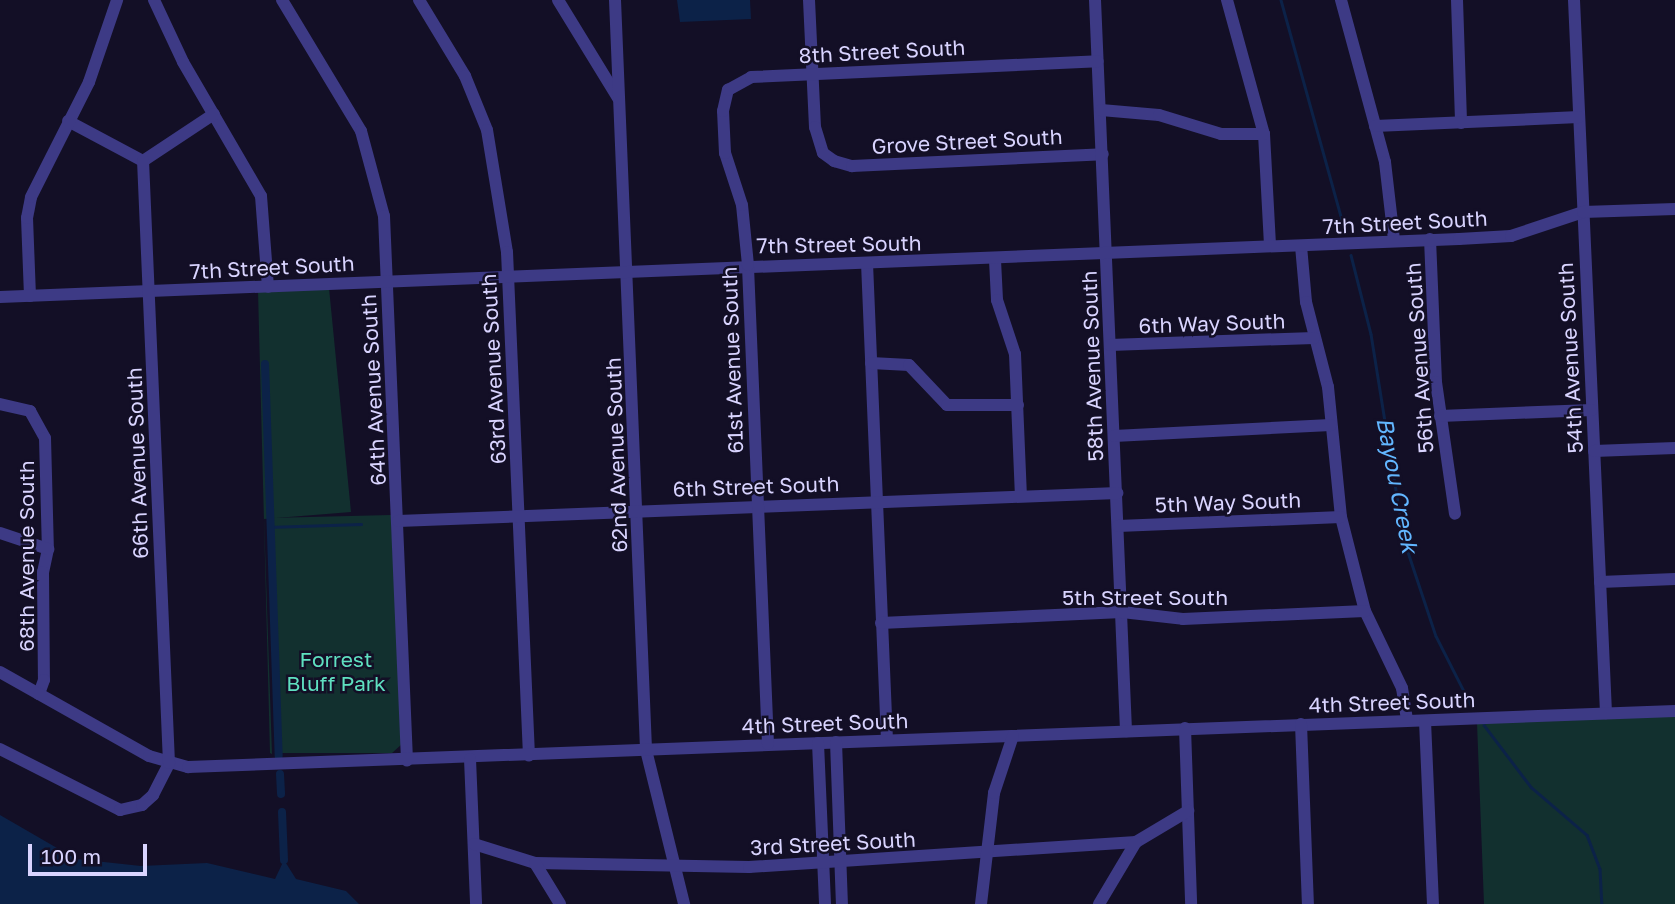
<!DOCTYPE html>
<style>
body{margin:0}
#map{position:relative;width:1675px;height:904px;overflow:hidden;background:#130f26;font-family:"Golos Text",sans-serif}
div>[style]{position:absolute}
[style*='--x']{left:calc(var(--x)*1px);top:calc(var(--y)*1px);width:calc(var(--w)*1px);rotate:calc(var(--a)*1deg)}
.green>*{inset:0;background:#12302f}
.water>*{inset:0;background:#0c2248}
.stream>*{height:2.5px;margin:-1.25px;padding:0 1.25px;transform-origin:1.25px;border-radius:1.25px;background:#0c2248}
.canal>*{height:8px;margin:-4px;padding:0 4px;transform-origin:4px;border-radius:4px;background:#0c2248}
.minor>*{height:12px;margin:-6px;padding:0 6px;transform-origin:6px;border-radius:6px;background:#3d3a85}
span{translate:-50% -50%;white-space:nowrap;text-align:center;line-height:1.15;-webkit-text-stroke:5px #130f26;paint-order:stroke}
.street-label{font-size:21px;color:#d9d4ff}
.park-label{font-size:21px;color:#5fe0c0}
.water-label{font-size:23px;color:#62b6ff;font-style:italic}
.scale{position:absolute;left:28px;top:844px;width:119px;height:32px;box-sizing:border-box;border:4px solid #d9d4ff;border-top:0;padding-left:9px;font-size:21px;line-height:24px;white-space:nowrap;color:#d9d4ff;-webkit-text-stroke:5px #130f26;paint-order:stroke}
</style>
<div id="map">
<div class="green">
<i style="clip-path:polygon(329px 288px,351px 512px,264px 519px,272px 754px,270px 753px,258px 291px)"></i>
<i style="clip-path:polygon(391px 515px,402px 744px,392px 753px,276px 753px,268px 518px)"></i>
<i style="clip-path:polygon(1675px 716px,1675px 904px,1484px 904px,1477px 723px)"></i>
</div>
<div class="water">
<i style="clip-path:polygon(677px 0,750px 0,751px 19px,680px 22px)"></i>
<i style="clip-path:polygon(0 815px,76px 859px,141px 866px,207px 863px,275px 879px,284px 860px,296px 879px,346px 891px,359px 904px,0 904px)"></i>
</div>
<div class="stream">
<i style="--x:1281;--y:0;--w:240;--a:74.5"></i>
<i style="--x:1351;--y:255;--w:81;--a:75.8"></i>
<i style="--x:1371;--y:334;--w:209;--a:80.9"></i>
<i style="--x:1404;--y:540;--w:101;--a:71.6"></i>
<i style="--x:1436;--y:636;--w:80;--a:63.1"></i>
<i style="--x:268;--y:527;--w:93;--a:-1.8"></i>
<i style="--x:1484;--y:725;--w:78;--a:52.8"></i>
<i style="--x:1531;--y:787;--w:74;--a:40.6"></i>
<i style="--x:1587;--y:835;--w:36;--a:69"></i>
<i style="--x:1600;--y:869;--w:35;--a:87"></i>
</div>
<div class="canal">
<i style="--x:265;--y:364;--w:392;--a:88"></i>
<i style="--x:280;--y:774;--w:20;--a:87"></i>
<i style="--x:282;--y:812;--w:48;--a:87.6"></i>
</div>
<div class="minor">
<i style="--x:154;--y:0;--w:68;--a:64.9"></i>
<i style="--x:183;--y:62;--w:155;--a:59.8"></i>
<i style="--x:261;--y:196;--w:91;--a:85.6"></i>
<i style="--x:282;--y:0;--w:153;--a:58.9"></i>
<i style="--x:361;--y:131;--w:88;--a:74.9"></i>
<i style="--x:384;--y:216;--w:545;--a:87.58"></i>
<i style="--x:419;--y:0;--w:89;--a:58.8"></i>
<i style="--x:465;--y:76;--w:58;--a:67.8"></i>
<i style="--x:487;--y:130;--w:124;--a:80.7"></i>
<i style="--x:507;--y:252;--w:504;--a:87.5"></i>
<i style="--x:558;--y:0;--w:115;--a:58.5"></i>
<i style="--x:615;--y:0;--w:751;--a:87.63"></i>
<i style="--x:646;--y:750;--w:159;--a:76.1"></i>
<i style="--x:809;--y:0;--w:127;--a:87.3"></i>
<i style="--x:815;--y:127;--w:27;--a:73"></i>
<i style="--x:823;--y:153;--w:14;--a:36"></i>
<i style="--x:834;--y:161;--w:19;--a:16"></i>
<i style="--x:852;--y:166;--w:251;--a:-2.7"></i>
<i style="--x:1095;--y:0;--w:732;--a:87.57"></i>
<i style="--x:1227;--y:0;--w:139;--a:74.6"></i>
<i style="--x:1264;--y:134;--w:112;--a:86.9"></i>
<i style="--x:1341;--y:0;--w:168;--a:74.8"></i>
<i style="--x:1385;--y:162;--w:79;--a:83.4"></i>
<i style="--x:1457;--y:0;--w:123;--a:88.1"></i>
<i style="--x:1574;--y:0;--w:714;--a:87.43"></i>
<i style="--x:1101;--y:110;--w:58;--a:4.9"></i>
<i style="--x:1159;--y:115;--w:65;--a:17"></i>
<i style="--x:1221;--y:134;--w:43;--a:0"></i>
<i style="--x:68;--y:121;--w:85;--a:28.1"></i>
<i style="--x:143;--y:161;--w:85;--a:-33.5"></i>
<i style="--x:1375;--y:126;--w:204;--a:-2.5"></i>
<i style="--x:1430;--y:239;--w:143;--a:87.6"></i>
<i style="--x:1436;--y:382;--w:133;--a:81.8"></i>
<i style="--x:1301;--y:246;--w:56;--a:84.9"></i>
<i style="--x:1306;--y:302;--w:88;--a:75.5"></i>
<i style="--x:1328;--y:387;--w:131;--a:84.3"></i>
<i style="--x:1341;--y:517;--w:97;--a:75.7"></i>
<i style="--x:1365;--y:611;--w:85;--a:64.3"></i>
<i style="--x:1402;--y:688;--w:33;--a:81"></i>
<i style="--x:995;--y:260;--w:40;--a:87.1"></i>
<i style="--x:997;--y:300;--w:57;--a:71.6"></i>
<i style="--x:1015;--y:354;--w:141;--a:87.6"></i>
<i style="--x:867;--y:263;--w:477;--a:87.6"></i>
<i style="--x:30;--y:296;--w:78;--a:-92.2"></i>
<i style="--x:27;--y:218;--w:21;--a:-79"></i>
<i style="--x:31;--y:197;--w:129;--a:-63.2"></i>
<i style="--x:89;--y:82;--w:87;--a:-71.1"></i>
<i style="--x:0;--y:297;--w:1460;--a:-2.28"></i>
<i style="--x:1459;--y:239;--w:52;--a:-3.3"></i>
<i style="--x:1511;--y:236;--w:76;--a:-18.4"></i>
<i style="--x:1583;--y:212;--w:92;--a:-1.9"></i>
<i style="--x:1110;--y:345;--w:204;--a:-2"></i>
<i style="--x:871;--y:363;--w:38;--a:3"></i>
<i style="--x:909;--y:365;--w:55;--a:46.5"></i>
<i style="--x:947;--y:405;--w:71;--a:0"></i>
<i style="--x:0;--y:404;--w:31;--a:13"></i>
<i style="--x:30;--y:411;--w:31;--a:61"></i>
<i style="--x:45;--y:438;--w:111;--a:88.5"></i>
<i style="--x:48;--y:549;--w:24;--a:102"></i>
<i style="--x:43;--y:572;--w:108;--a:89.5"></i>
<i style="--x:44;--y:680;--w:15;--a:110"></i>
<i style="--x:1440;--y:416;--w:152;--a:-2.3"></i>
<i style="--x:1114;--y:436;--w:217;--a:-2.9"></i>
<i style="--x:1594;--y:451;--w:81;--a:-2.1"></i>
<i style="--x:398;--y:521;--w:720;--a:-2.23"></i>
<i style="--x:1118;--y:526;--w:223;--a:-2.3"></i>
<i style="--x:0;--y:533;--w:51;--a:18.4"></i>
<i style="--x:1600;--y:582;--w:75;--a:-2.3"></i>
<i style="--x:881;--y:623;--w:241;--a:-2.6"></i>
<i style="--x:1122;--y:612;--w:61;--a:6.5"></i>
<i style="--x:1183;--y:619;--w:182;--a:-2.5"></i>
<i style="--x:0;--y:672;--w:171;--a:29.4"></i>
<i style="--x:149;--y:756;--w:41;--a:15.8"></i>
<i style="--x:188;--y:767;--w:1488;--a:-2.16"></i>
<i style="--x:1425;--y:721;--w:183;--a:87.5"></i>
<i style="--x:1301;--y:724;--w:180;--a:87.8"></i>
<i style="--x:1185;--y:728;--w:176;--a:88"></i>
<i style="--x:836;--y:742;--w:162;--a:87.9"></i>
<i style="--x:818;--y:743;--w:161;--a:87.5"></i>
<i style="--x:768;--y:744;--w:479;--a:-92.4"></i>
<i style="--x:748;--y:265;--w:60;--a:-95.7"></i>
<i style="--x:742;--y:205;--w:55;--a:-108.1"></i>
<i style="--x:725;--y:153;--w:42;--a:-92.7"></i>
<i style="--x:723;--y:111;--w:22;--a:-77"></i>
<i style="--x:728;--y:90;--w:26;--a:-29"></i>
<i style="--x:751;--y:77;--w:347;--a:-2.6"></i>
<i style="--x:0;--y:749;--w:135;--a:26.9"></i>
<i style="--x:120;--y:810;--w:23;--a:-13"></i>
<i style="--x:142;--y:805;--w:15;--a:-42"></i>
<i style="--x:153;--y:795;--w:36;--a:-63"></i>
<i style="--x:169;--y:763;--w:603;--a:-92.47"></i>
<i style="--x:470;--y:759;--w:145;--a:87.6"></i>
<i style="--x:474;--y:844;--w:64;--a:17.3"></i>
<i style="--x:535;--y:863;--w:214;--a:1.1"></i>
<i style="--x:749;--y:867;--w:388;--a:-3.7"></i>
<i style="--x:1136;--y:842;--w:61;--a:-30.8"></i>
<i style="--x:535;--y:863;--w:48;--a:58.6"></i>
<i style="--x:981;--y:904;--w:112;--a:-83.3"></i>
<i style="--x:994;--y:793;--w:60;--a:-71.6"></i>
<i style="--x:1099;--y:904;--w:72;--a:-59.2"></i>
</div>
<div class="street-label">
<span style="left:882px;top:51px;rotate:-3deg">8th Street South</span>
<span style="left:967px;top:141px;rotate:-3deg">Grove Street South</span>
<span style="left:1405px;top:222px;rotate:-3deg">7th Street South</span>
<span style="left:839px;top:244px;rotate:-1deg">7th Street South</span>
<span style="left:272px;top:267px;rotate:-3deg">7th Street South</span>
<span style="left:1212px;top:323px;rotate:-2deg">6th Way South</span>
<span style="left:1419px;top:358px;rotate:-94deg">56th Avenue South</span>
<span style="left:1570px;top:358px;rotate:-93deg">54th Avenue South</span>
<span style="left:732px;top:360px;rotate:-92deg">61st Avenue South</span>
<span style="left:1092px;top:366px;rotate:-92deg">58th Avenue South</span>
<span style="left:493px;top:369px;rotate:-93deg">63rd Avenue South</span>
<span style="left:373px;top:390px;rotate:-93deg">64th Avenue South</span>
<span style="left:616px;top:455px;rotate:-92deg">62nd Avenue South</span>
<span style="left:137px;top:463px;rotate:-92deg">66th Avenue South</span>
<span style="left:756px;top:486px;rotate:-2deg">6th Street South</span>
<span style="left:1228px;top:502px;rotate:-2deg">5th Way South</span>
<span style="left:26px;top:556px;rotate:-90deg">68th Avenue South</span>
<span style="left:1145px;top:597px">5th Street South</span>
<span style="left:1392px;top:702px;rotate:-2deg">4th Street South</span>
<span style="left:825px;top:723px;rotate:-2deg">4th Street South</span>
<span style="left:833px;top:843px;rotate:-3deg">3rd Street South</span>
</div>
<div class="park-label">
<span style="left:336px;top:671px">Forrest<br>Bluff Park</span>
</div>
<div class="water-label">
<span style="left:1398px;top:485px;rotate:79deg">Bayou Creek</span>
</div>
<div class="scale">100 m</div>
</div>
